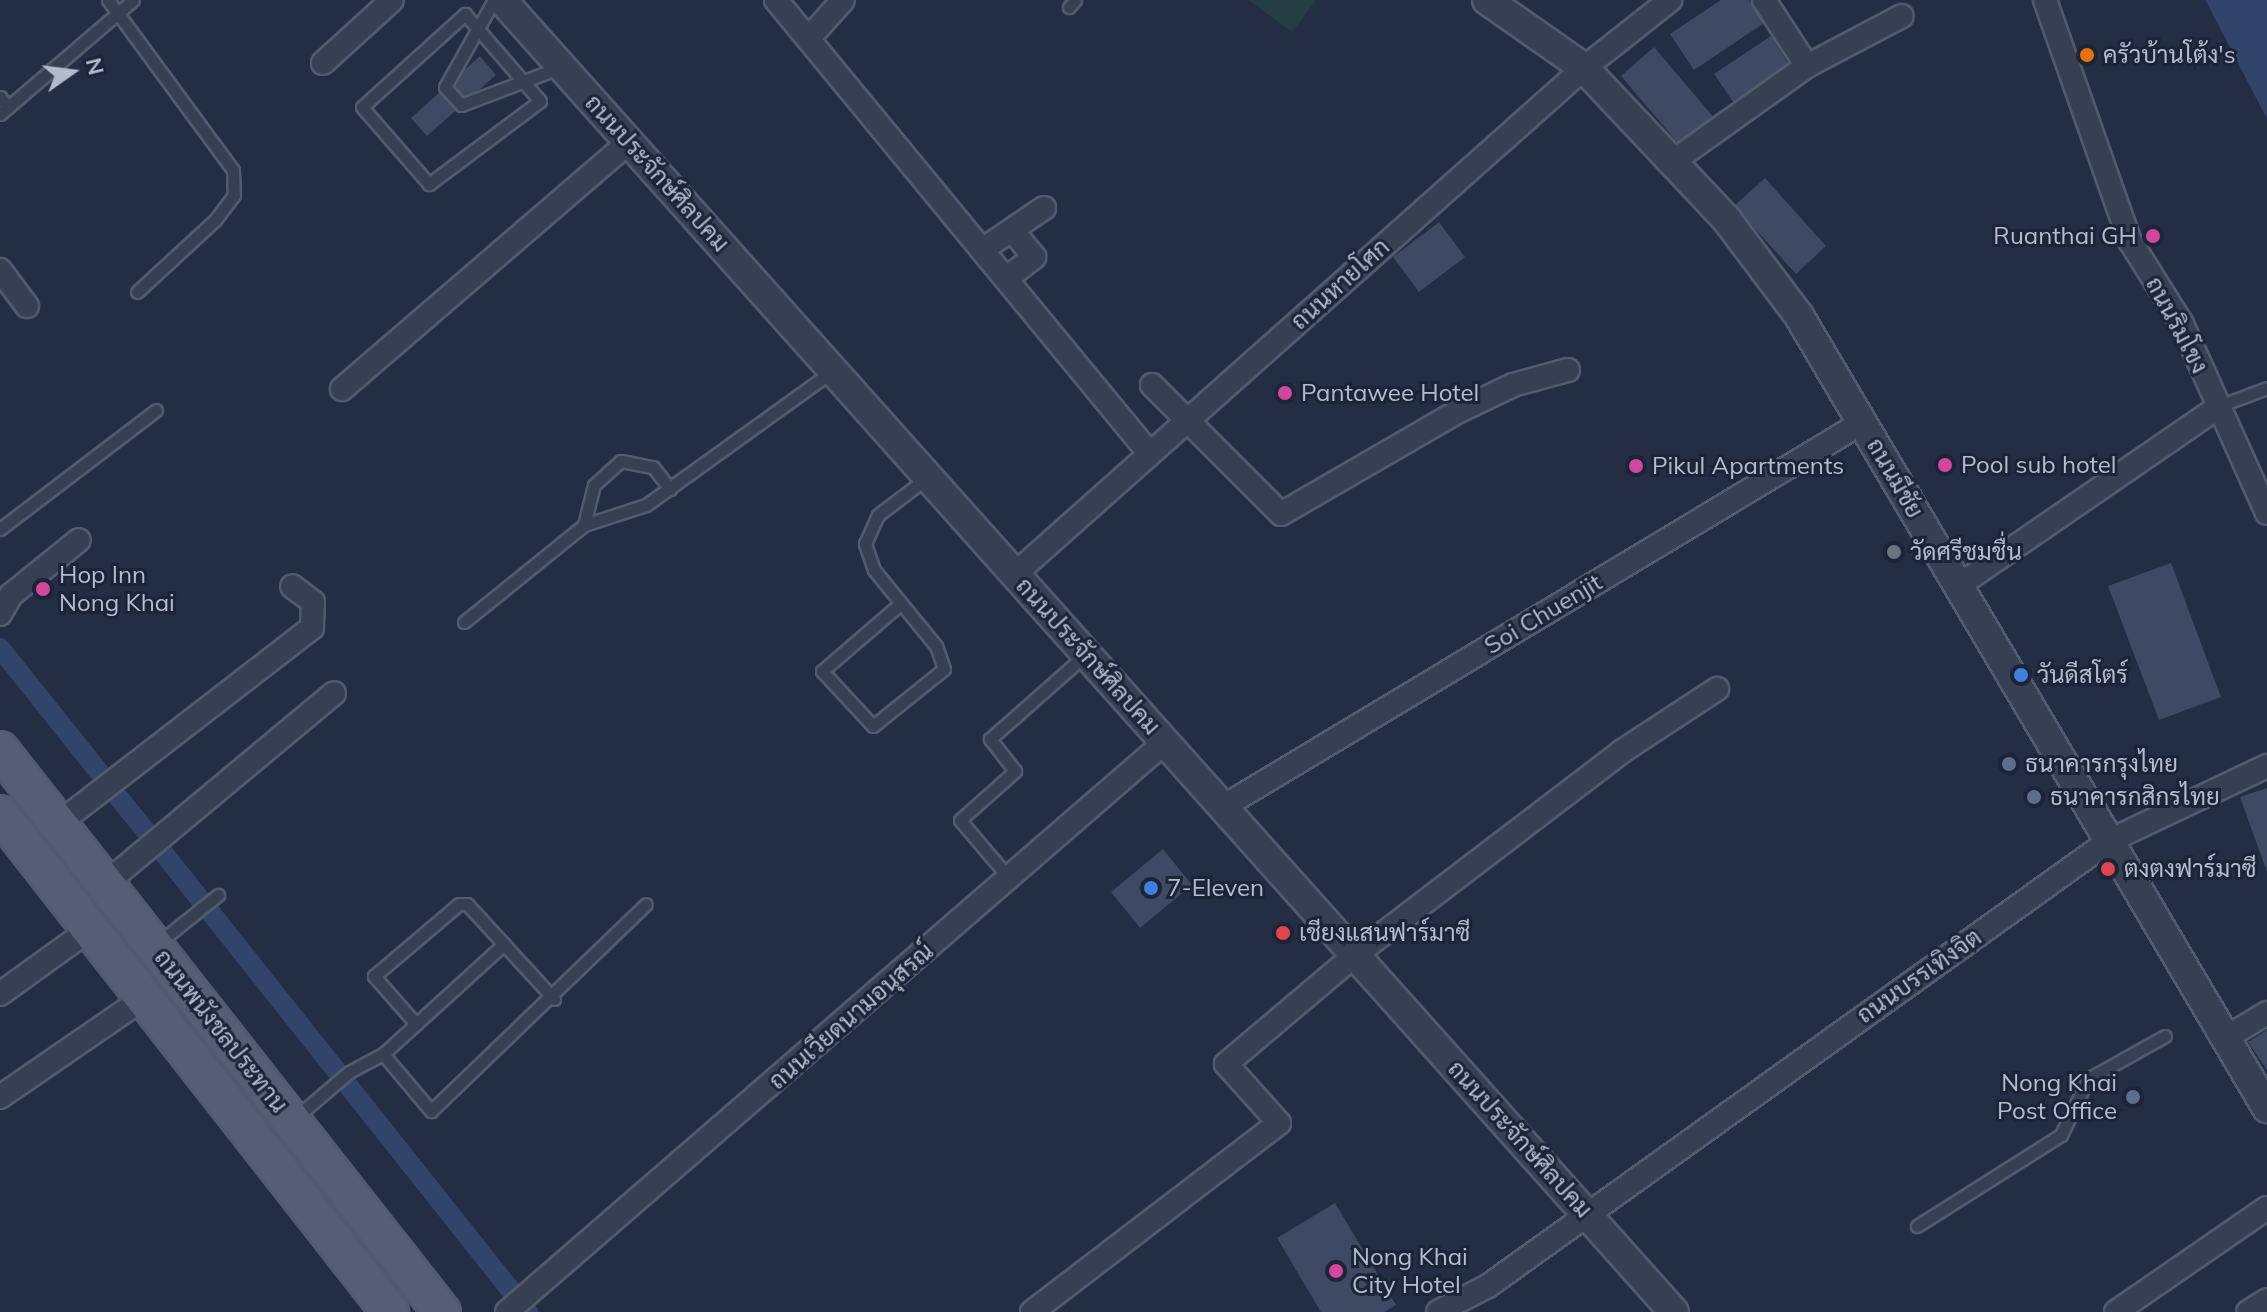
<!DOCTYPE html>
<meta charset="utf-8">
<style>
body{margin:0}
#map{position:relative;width:2267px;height:1312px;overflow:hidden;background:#232d43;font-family:Mulish,Sarabun,sans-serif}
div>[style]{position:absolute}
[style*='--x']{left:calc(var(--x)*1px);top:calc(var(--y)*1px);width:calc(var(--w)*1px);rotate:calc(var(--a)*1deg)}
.green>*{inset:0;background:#253d44}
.water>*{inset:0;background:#33446a}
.canal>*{height:20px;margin:-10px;padding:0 10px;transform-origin:10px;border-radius:10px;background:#33446a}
.building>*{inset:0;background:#3e4964}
.roads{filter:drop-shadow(2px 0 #525b6d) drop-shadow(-2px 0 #525b6d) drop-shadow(0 2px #525b6d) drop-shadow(0 -2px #525b6d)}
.service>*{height:11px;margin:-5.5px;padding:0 5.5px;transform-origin:5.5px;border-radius:5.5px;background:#374053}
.minor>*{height:22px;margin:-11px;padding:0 11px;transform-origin:11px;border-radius:11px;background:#374053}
.tertiary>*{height:28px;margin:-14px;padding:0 14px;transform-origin:14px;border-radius:14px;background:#374053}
.primary>*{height:36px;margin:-18px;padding:0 18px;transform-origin:18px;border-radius:18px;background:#555e73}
.dots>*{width:22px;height:22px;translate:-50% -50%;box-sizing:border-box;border:4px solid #1c2438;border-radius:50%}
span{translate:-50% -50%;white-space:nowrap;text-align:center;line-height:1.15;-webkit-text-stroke:6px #1c2438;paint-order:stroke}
.poi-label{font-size:24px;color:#b4bbcd}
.left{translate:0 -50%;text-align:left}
.right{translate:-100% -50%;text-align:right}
.street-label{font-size:24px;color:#b4bbcd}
.north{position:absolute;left:32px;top:32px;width:80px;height:80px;-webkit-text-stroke:6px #1c2438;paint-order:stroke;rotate:76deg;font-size:22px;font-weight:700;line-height:32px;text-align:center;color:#b4bbcd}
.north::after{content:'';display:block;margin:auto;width:28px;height:36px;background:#b4bbcd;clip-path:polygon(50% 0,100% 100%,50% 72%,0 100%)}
</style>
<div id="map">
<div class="green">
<i style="clip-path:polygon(1248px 0,1316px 0,1292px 32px)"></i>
</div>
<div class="water">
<i style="clip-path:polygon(2205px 0,2267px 0,2267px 119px,2207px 3px)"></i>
</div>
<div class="canal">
<i style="--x:0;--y:648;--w:159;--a:51.4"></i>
<i style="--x:119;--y:798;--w:40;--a:51"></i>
<i style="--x:165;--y:855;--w:584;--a:51.54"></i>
</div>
<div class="building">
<i style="clip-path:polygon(1721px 0,1749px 0,1764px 23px,1694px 70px,1670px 34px)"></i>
<i style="clip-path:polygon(1771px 36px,1794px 72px,1738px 109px,1714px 74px)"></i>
<i style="clip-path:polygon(1654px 47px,1716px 120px,1683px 149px,1621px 76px)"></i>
<i style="clip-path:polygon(480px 56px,496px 75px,427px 136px,411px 118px)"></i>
<i style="clip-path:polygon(1765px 178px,1826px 246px,1796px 274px,1734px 206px)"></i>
<i style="clip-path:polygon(1439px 222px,1465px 257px,1419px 292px,1393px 257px)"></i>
<i style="clip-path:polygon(2171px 563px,2221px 697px,2159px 720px,2108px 586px)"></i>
<i style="clip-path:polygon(2267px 788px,2267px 872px,2240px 797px)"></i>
<i style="clip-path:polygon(1163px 849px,1192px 885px,1140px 928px,1111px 892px)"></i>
<i style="clip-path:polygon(2267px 1030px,2267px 1070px,2248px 1042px)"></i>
<i style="clip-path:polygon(1335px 1203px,1396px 1305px,1384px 1312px,1321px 1312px,1277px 1238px)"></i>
</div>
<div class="roads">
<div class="service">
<i style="--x:108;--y:0;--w:211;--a:53.7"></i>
<i style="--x:233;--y:170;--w:25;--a:88"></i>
<i style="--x:234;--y:195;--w:31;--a:127"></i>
<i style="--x:215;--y:220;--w:106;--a:137.3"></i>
<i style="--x:494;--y:0;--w:100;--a:119.4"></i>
<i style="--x:445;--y:87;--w:24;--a:48"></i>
<i style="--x:461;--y:105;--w:107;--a:-20.8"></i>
<i style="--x:1069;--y:7;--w:9;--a:-49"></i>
<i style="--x:465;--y:14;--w:115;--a:49.2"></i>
<i style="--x:540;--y:101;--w:139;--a:143.2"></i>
<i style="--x:429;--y:184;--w:102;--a:-131"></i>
<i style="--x:362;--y:107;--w:139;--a:-42.1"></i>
<i style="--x:0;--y:97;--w:13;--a:51"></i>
<i style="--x:0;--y:114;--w:175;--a:-40.6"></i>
<i style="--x:2219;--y:406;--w:51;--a:-20.6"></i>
<i style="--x:584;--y:525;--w:41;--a:-76"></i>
<i style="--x:594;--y:485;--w:36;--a:-42"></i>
<i style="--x:621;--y:461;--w:33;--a:11"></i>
<i style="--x:653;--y:467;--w:28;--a:52"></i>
<i style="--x:0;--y:529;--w:196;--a:-37.3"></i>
<i style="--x:900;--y:604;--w:103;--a:139.3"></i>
<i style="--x:822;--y:671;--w:75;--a:47.2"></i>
<i style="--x:873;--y:726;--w:91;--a:-38.8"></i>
<i style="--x:944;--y:669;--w:24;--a:-109"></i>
<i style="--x:936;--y:646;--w:98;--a:-129.2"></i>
<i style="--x:874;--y:570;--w:28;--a:-109"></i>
<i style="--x:865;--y:544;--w:32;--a:-66"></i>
<i style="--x:878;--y:515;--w:63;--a:-37.2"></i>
<i style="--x:464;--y:622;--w:154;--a:-38.9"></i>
<i style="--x:584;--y:525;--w:65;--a:-17.9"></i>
<i style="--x:646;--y:505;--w:228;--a:-35.7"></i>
<i style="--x:1009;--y:878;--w:76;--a:-130.2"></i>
<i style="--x:960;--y:820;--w:74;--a:-41.7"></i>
<i style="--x:1015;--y:771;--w:41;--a:-128"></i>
<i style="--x:990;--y:739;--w:128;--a:-41.5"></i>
<i style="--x:158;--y:943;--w:77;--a:-38.7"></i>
<i style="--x:416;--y:1024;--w:119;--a:-42.3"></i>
<i style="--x:383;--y:1054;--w:45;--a:-42.3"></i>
<i style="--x:416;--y:1024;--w:64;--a:-131.2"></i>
<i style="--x:374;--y:976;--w:111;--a:-40.3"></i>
<i style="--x:459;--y:904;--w:8;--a:0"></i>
<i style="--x:467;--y:904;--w:129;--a:47.5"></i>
<i style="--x:295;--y:1118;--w:71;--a:-40.4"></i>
<i style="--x:349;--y:1072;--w:38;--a:-28"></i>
<i style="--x:383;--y:1054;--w:75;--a:49.9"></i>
<i style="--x:431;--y:1111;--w:298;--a:-43.9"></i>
<i style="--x:1917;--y:1226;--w:170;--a:-32.3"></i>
<i style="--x:2061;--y:1135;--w:62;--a:-64.3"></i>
<i style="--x:2088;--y:1079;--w:88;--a:-29.2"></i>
</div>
<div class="minor">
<i style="--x:776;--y:0;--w:588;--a:50.52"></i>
<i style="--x:2045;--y:0;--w:256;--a:70.6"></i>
<i style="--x:2130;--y:241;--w:98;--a:57.9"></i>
<i style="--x:2182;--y:324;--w:207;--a:65.8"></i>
<i style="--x:808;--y:39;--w:52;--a:-48.1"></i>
<i style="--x:323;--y:63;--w:93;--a:-42.4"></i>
<i style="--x:1807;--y:66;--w:107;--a:-27.8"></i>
<i style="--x:1675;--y:160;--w:162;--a:-35.5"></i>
<i style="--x:1807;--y:66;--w:79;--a:-123.1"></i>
<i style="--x:982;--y:250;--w:75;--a:-34.1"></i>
<i style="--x:0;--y:270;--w:45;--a:53.1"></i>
<i style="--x:1006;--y:279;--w:36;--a:-38"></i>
<i style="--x:1034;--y:257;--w:33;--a:-129"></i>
<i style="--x:1152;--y:385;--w:182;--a:45"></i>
<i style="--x:1281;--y:514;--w:206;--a:-30.1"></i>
<i style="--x:1459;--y:411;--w:60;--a:-25.7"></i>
<i style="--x:1513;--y:385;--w:57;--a:-15.3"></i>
<i style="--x:342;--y:389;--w:379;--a:-40.7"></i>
<i style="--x:1015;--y:574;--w:761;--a:-41.65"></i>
<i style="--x:1584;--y:68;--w:110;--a:-38.3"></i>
<i style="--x:1958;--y:586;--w:316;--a:-34.5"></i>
<i style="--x:0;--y:614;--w:22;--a:-60"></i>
<i style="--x:11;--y:595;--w:87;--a:-39"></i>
<i style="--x:1223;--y:807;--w:747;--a:-31.03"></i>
<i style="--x:58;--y:824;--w:321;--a:-37.7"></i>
<i style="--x:312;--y:628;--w:26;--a:-88"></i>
<i style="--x:313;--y:602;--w:26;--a:-143"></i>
<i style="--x:105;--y:884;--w:298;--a:-39.8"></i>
<i style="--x:0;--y:994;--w:111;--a:-35.8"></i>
<i style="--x:2224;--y:1039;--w:50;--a:-31.2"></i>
<i style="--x:0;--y:1097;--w:175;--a:-34.5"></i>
<i style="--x:507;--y:1312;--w:871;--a:-40.9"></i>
<i style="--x:1032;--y:1312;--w:311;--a:-37.4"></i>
<i style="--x:1279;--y:1123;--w:79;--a:-131.9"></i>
<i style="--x:1226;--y:1064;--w:169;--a:-40.2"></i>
<i style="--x:1355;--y:955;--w:335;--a:-37.3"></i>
<i style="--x:1621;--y:752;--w:115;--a:-33.3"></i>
<i style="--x:1438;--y:1312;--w:56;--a:-27.5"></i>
<i style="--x:1488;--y:1286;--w:764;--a:-35.62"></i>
<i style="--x:2109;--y:841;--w:175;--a:-25.4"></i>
<i style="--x:2116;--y:1312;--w:183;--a:-34.6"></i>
<i style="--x:2248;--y:1312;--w:22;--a:-32"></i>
</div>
<div class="tertiary">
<i style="--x:502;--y:0;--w:1759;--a:48.23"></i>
<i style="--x:1487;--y:0;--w:118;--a:35"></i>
<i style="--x:1584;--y:68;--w:209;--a:46.7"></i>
<i style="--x:1727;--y:220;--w:120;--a:53.1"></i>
<i style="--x:1799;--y:316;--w:920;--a:59.42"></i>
</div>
<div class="primary">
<i style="--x:0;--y:750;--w:715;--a:51.82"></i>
<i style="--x:0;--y:814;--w:633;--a:51.93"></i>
</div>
</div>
<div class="dots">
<i style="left:2087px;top:55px;background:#e8710a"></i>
<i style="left:2153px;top:236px;background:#d1479c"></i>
<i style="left:1285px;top:393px;background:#d1479c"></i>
<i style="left:1945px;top:465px;background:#d1479c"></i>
<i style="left:1636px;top:466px;background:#d1479c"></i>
<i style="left:1894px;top:552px;background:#6b7280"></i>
<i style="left:43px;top:589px;background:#d1479c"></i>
<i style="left:2021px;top:675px;background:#3f7fe0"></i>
<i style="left:2009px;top:764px;background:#5c6f8a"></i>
<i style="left:2034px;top:797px;background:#5c6f8a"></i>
<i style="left:2108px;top:869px;background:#e0444e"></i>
<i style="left:1151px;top:888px;background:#3f7fe0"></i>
<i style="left:1283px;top:933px;background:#e0444e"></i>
<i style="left:2133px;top:1097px;background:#5c6f8a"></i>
<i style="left:1336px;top:1271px;background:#d1479c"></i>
</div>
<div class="poi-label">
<span class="left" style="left:2103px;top:55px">ครัวบ้านโต้ง's</span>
<span class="right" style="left:2137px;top:236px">Ruanthai GH</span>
<span class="left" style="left:1301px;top:393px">Pantawee Hotel</span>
<span class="left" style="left:1961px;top:465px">Pool sub hotel</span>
<span class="left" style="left:1652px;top:466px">Pikul Apartments</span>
<span class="left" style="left:1910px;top:552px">วัดศรีชมชื่น</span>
<span class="left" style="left:59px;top:589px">Hop Inn<br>Nong Khai</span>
<span class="left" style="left:2037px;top:675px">วันดีสโตร์</span>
<span class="left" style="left:2025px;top:764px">ธนาคารกรุงไทย</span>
<span class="left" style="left:2050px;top:797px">ธนาคารกสิกรไทย</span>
<span class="left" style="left:2124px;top:869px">ตงตงฟาร์มาซี</span>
<span class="left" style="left:1167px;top:888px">7-Eleven</span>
<span class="left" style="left:1299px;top:933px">เชียงแสนฟาร์มาซี</span>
<span class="right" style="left:2117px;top:1097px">Nong Khai<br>Post Office</span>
<span class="left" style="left:1352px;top:1271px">Nong Khai<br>City Hotel</span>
</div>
<div class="street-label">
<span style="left:657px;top:173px;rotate:48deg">ถนนประจักษ์ศิลปคม</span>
<span style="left:1340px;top:284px;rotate:-42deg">ถนนหายโศก</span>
<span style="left:2177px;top:325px;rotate:62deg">ถนนริมโขง</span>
<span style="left:1895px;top:478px;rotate:60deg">ถนนมีชัย</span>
<span style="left:1543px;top:614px;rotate:-31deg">Soi Chuenjit</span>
<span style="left:1088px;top:656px;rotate:48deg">ถนนประจักษ์ศิลปคม</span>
<span style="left:1919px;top:976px;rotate:-35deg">ถนนบรรเทิงจิต</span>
<span style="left:851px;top:1016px;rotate:-41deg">ถนนเวียดนามอนุสรณ์</span>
<span style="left:221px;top:1031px;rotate:52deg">ถนนพนังชลประทาน</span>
<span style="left:1520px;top:1139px;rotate:48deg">ถนนประจักษ์ศิลปคม</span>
</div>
<div class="north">N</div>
</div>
